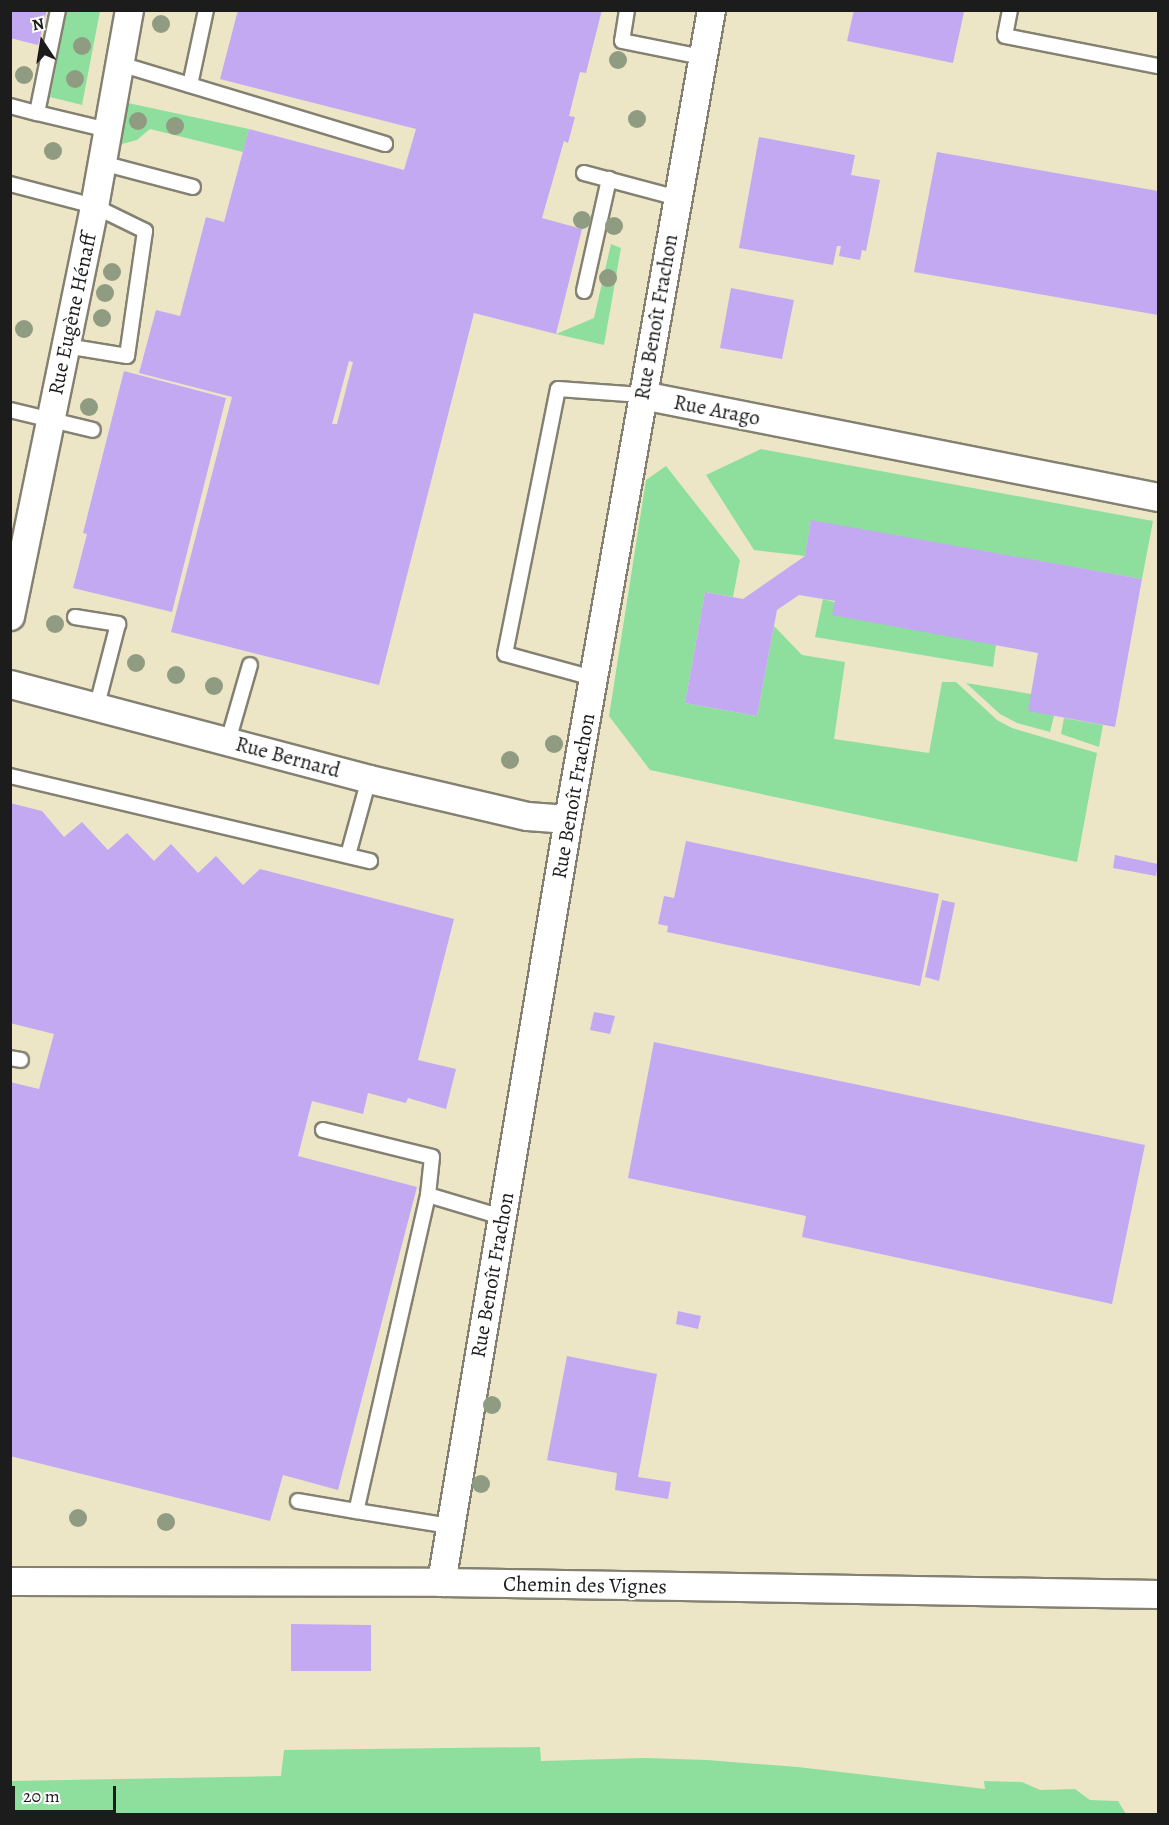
<!DOCTYPE html>
<meta charset="utf-8">
<style>
body{margin:0}
#map{position:relative;width:1169px;height:1825px;overflow:hidden;background:#ece6c7;font-family:Alegreya,serif}
div>[style]{position:absolute}
[style*='--x']{left:calc(var(--x)*1px);top:calc(var(--y)*1px);width:calc(var(--w)*1px);rotate:calc(var(--a)*1deg)}
.green>*{inset:0;background:#8edf9e}
.building>*{inset:0;background:#c3a9f2}
.roads{filter:drop-shadow(2px 0 #848172) drop-shadow(-2px 0 #848172) drop-shadow(0 2px #848172) drop-shadow(0 -2px #848172)}
.lane>*{height:14px;margin:-7px;padding:0 7px;transform-origin:7px;border-radius:7px;background:#fff}
.street>*{height:27px;margin:-13.5px;padding:0 13.5px;transform-origin:13.5px;border-radius:13.5px;background:#fff}
.trees>*{width:18px;height:18px;margin:-9px;border-radius:50%;background:#909c82}
span{translate:-50% -50%;white-space:nowrap;text-align:center;line-height:1.15;-webkit-text-stroke:4.5px #fff;paint-order:stroke}
.street-label{font-size:21px;color:#1c1c1c}
.frame{position:absolute;inset:0;border:12px solid #1c1c1c;pointer-events:none}
.north{position:absolute;left:12px;top:12px;width:60px;height:60px;-webkit-text-stroke:4px #fff;paint-order:stroke;rotate:348deg;font-size:16px;font-weight:700;line-height:24px;text-align:center;color:#1c1c1c}
.north::after{content:'';display:block;margin:auto;width:21px;height:27px;background:#1c1c1c;clip-path:polygon(50% 0,100% 100%,50% 72%,0 100%)}
.scale{position:absolute;left:12px;top:1786px;width:104px;height:27px;box-sizing:border-box;border:3px solid #1c1c1c;border-top:0;padding-left:8px;font-size:18px;line-height:21px;white-space:nowrap;color:#1c1c1c;-webkit-text-stroke:4px #fff;paint-order:stroke}
</style>
<div id="map">
<div class="green">
<i style="clip-path:polygon(67px 10px,100px 11px,82px 105px,50px 97px)"></i>
<i style="clip-path:polygon(128px 103px,249px 129px,243px 152px,150px 129px,137px 140px,118px 145px)"></i>
<i style="clip-path:polygon(611px 244px,621px 248px,604px 345px,556px 334px,594px 318px)"></i>
<i style="clip-path:polygon(761px 449px,1153px 521px,1142px 579px,811px 521px,805px 556px,754px 550px,706px 475px)"></i>
<i style="clip-path:polygon(666px 466px,740px 560px,733px 597px,705px 592px,685px 703px,757px 716px,774px 626px,802px 655px,845px 662px,834px 739px,929px 753px,942px 682px,956px 682px,997px 720px,1012px 728px,1097px 753px,1077px 862px,650px 770px,609px 716px,646px 480px)"></i>
<i style="clip-path:polygon(823px 599px,996px 645px,993px 667px,815px 637px)"></i>
<i style="clip-path:polygon(966px 683px,1031px 694px,1054px 716px,1050px 732px,1017px 723px,1000px 714px)"></i>
<i style="clip-path:polygon(1064px 718px,1103px 725px,1099px 747px,1061px 734px)"></i>
<i style="clip-path:polygon(540px 1747px,541px 1761px,645px 1758px,707px 1760px,798px 1767px,985px 1789px,984px 1781px,1022px 1782px,1040px 1790px,1075px 1789px,1090px 1800px,1118px 1801px,1126px 1814px,11px 1814px,11px 1781px,281px 1776px,284px 1750px)"></i>
</div>
<div class="building">
<i style="clip-path:polygon(10px 10px,47px 10px,38px 45px,10px 38px)"></i>
<i style="clip-path:polygon(evenodd,238px 10px,602px 10px,586px 73px,580px 72px,569px 116px,575px 117px,568px 143px,564px 141px,542px 218px,582px 229px,556px 334px,474px 313px,379px 685px,171px 632px,232px 397px,139px 373px,156px 310px,180px 316px,206px 217px,224px 222px,249px 129px,404px 170px,416px 129px,220px 79px,238px 10px,349px 361px,353px 362px,337px 424px,332px 424px,349px 361px)"></i>
<i style="clip-path:polygon(854px 10px,964px 12px,953px 63px,847px 41px)"></i>
<i style="clip-path:polygon(759px 137px,855px 155px,851px 175px,880px 180px,866px 251px,862px 250px,860px 260px,839px 256px,841px 246px,837px 246px,833px 265px,739px 248px)"></i>
<i style="clip-path:polygon(937px 152px,1158px 191px,1158px 315px,914px 272px)"></i>
<i style="clip-path:polygon(731px 288px,794px 300px,782px 359px,720px 348px)"></i>
<i style="clip-path:polygon(124px 371px,226px 398px,172px 612px,73px 588px,87px 534px,83px 533px)"></i>
<i style="clip-path:polygon(811px 520px,1142px 579px,1115px 727px,1028px 711px,1038px 653px,832px 615px,835px 601px,799px 595px,777px 610px,757px 716px,685px 703px,705px 592px,743px 599px,805px 556px)"></i>
<i style="clip-path:polygon(10px 803px,42px 811px,64px 837px,82px 822px,108px 850px,127px 833px,154px 861px,171px 844px,198px 873px,216px 856px,243px 885px,260px 869px,454px 919px,418px 1060px,456px 1069px,446px 1109px,408px 1098px,406px 1103px,368px 1093px,363px 1114px,312px 1101px,298px 1156px,417px 1187px,338px 1490px,283px 1475px,270px 1521px,10px 1456px,10px 1082px,39px 1089px,54px 1034px,10px 1023px)"></i>
<i style="clip-path:polygon(686px 841px,939px 894px,920px 986px,667px 932px,668px 926px,658px 924px,664px 896px,674px 898px)"></i>
<i style="clip-path:polygon(1115px 855px,1158px 864px,1156px 876px,1113px 868px)"></i>
<i style="clip-path:polygon(942px 900px,955px 903px,939px 981px,925px 977px)"></i>
<i style="clip-path:polygon(594px 1012px,615px 1016px,610px 1034px,590px 1030px)"></i>
<i style="clip-path:polygon(654px 1042px,1145px 1145px,1112px 1304px,802px 1237px,806px 1216px,628px 1178px)"></i>
<i style="clip-path:polygon(678px 1311px,701px 1316px,698px 1329px,676px 1324px)"></i>
<i style="clip-path:polygon(567px 1356px,657px 1374px,638px 1477px,671px 1482px,668px 1499px,615px 1490px,617px 1473px,547px 1460px)"></i>
<i style="clip-path:polygon(291px 1624px,371px 1625px,371px 1671px,291px 1671px)"></i>
</div>
<div class="roads">
<div class="lane">
<i style="--x:627;--y:10;--w:31;--a:99"></i>
<i style="--x:622;--y:41;--w:82;--a:11.3"></i>
<i style="--x:1010;--y:10;--w:26;--a:101"></i>
<i style="--x:1005;--y:36;--w:156;--a:11.1"></i>
<i style="--x:120;--y:64;--w:277;--a:16.8"></i>
<i style="--x:190;--y:85;--w:77;--a:-78"></i>
<i style="--x:10;--y:106;--w:28;--a:15"></i>
<i style="--x:37;--y:113;--w:105;--a:-78.5"></i>
<i style="--x:37;--y:113;--w:73;--a:13.5"></i>
<i style="--x:102;--y:163;--w:94;--a:14.8"></i>
<i style="--x:584;--y:173;--w:96;--a:15"></i>
<i style="--x:10;--y:184;--w:87;--a:14.7"></i>
<i style="--x:94;--y:206;--w:57;--a:26.1"></i>
<i style="--x:145;--y:231;--w:126;--a:98.2"></i>
<i style="--x:127;--y:356;--w:62;--a:-170.7"></i>
<i style="--x:584;--y:291;--w:115;--a:-77.4"></i>
<i style="--x:10;--y:410;--w:85;--a:13.5"></i>
<i style="--x:75;--y:617;--w:44;--a:9.2"></i>
<i style="--x:118;--y:624;--w:84;--a:104.5"></i>
<i style="--x:593;--y:678;--w:91;--a:-164.7"></i>
<i style="--x:505;--y:654;--w:270;--a:-78.7"></i>
<i style="--x:558;--y:389;--w:84;--a:4.1"></i>
<i style="--x:228;--y:741;--w:79;--a:-73.9"></i>
<i style="--x:10;--y:776;--w:370;--a:13.3"></i>
<i style="--x:348;--y:855;--w:79;--a:-74.6"></i>
<i style="--x:10;--y:1058;--w:11;--a:10"></i>
<i style="--x:323;--y:1130;--w:112;--a:13.9"></i>
<i style="--x:432;--y:1157;--w:38;--a:96"></i>
<i style="--x:428;--y:1195;--w:77;--a:16.6"></i>
<i style="--x:428;--y:1195;--w:324;--a:102.8"></i>
<i style="--x:356;--y:1511;--w:95;--a:9.1"></i>
<i style="--x:298;--y:1501;--w:59;--a:9.8"></i>
</div>
<div class="street">
<i style="--x:642;--y:395;--w:526;--a:11.18"></i>
<i style="--x:10;--y:616;--w:419;--a:-78.4"></i>
<i style="--x:94;--y:206;--w:199;--a:-79.9"></i>
<i style="--x:10;--y:684;--w:371;--a:14.8"></i>
<i style="--x:369;--y:779;--w:162;--a:13.2"></i>
<i style="--x:527;--y:816;--w:41;--a:4.2"></i>
<i style="--x:10;--y:1581;--w:431;--a:0.1"></i>
<i style="--x:441;--y:1582;--w:717;--a:0.96"></i>
<i style="--x:441;--y:1582;--w:773;--a:-80.55"></i>
<i style="--x:568;--y:819;--w:822;--a:-79.98"></i>
</div>
</div>
<div class="trees">
<i style="left:161px;top:24px"></i>
<i style="left:82px;top:46px"></i>
<i style="left:618px;top:60px"></i>
<i style="left:24px;top:75px"></i>
<i style="left:75px;top:79px"></i>
<i style="left:637px;top:119px"></i>
<i style="left:138px;top:121px"></i>
<i style="left:175px;top:126px"></i>
<i style="left:53px;top:151px"></i>
<i style="left:582px;top:220px"></i>
<i style="left:614px;top:226px"></i>
<i style="left:112px;top:272px"></i>
<i style="left:608px;top:278px"></i>
<i style="left:105px;top:293px"></i>
<i style="left:102px;top:318px"></i>
<i style="left:24px;top:329px"></i>
<i style="left:89px;top:407px"></i>
<i style="left:55px;top:624px"></i>
<i style="left:136px;top:663px"></i>
<i style="left:176px;top:675px"></i>
<i style="left:214px;top:686px"></i>
<i style="left:554px;top:744px"></i>
<i style="left:510px;top:760px"></i>
<i style="left:492px;top:1405px"></i>
<i style="left:481px;top:1484px"></i>
<i style="left:78px;top:1518px"></i>
<i style="left:166px;top:1522px"></i>
</div>
<div class="street-label">
<span style="left:72px;top:314px;rotate:-78deg">Rue Eugène Hénaff</span>
<span style="left:656px;top:317px;rotate:-80deg">Rue Benoît Frachon</span>
<span style="left:717px;top:410px;rotate:11deg">Rue Arago</span>
<span style="left:288px;top:757px;rotate:15deg">Rue Bernard</span>
<span style="left:573px;top:796px;rotate:-80deg">Rue Benoît Frachon</span>
<span style="left:492px;top:1275px;rotate:-80deg">Rue Benoît Frachon</span>
<span style="left:585px;top:1585px;rotate:1deg">Chemin des Vignes</span>
</div>
<div class="frame"></div>
<div class="north">N</div>
<div class="scale">20 m</div>
</div>
